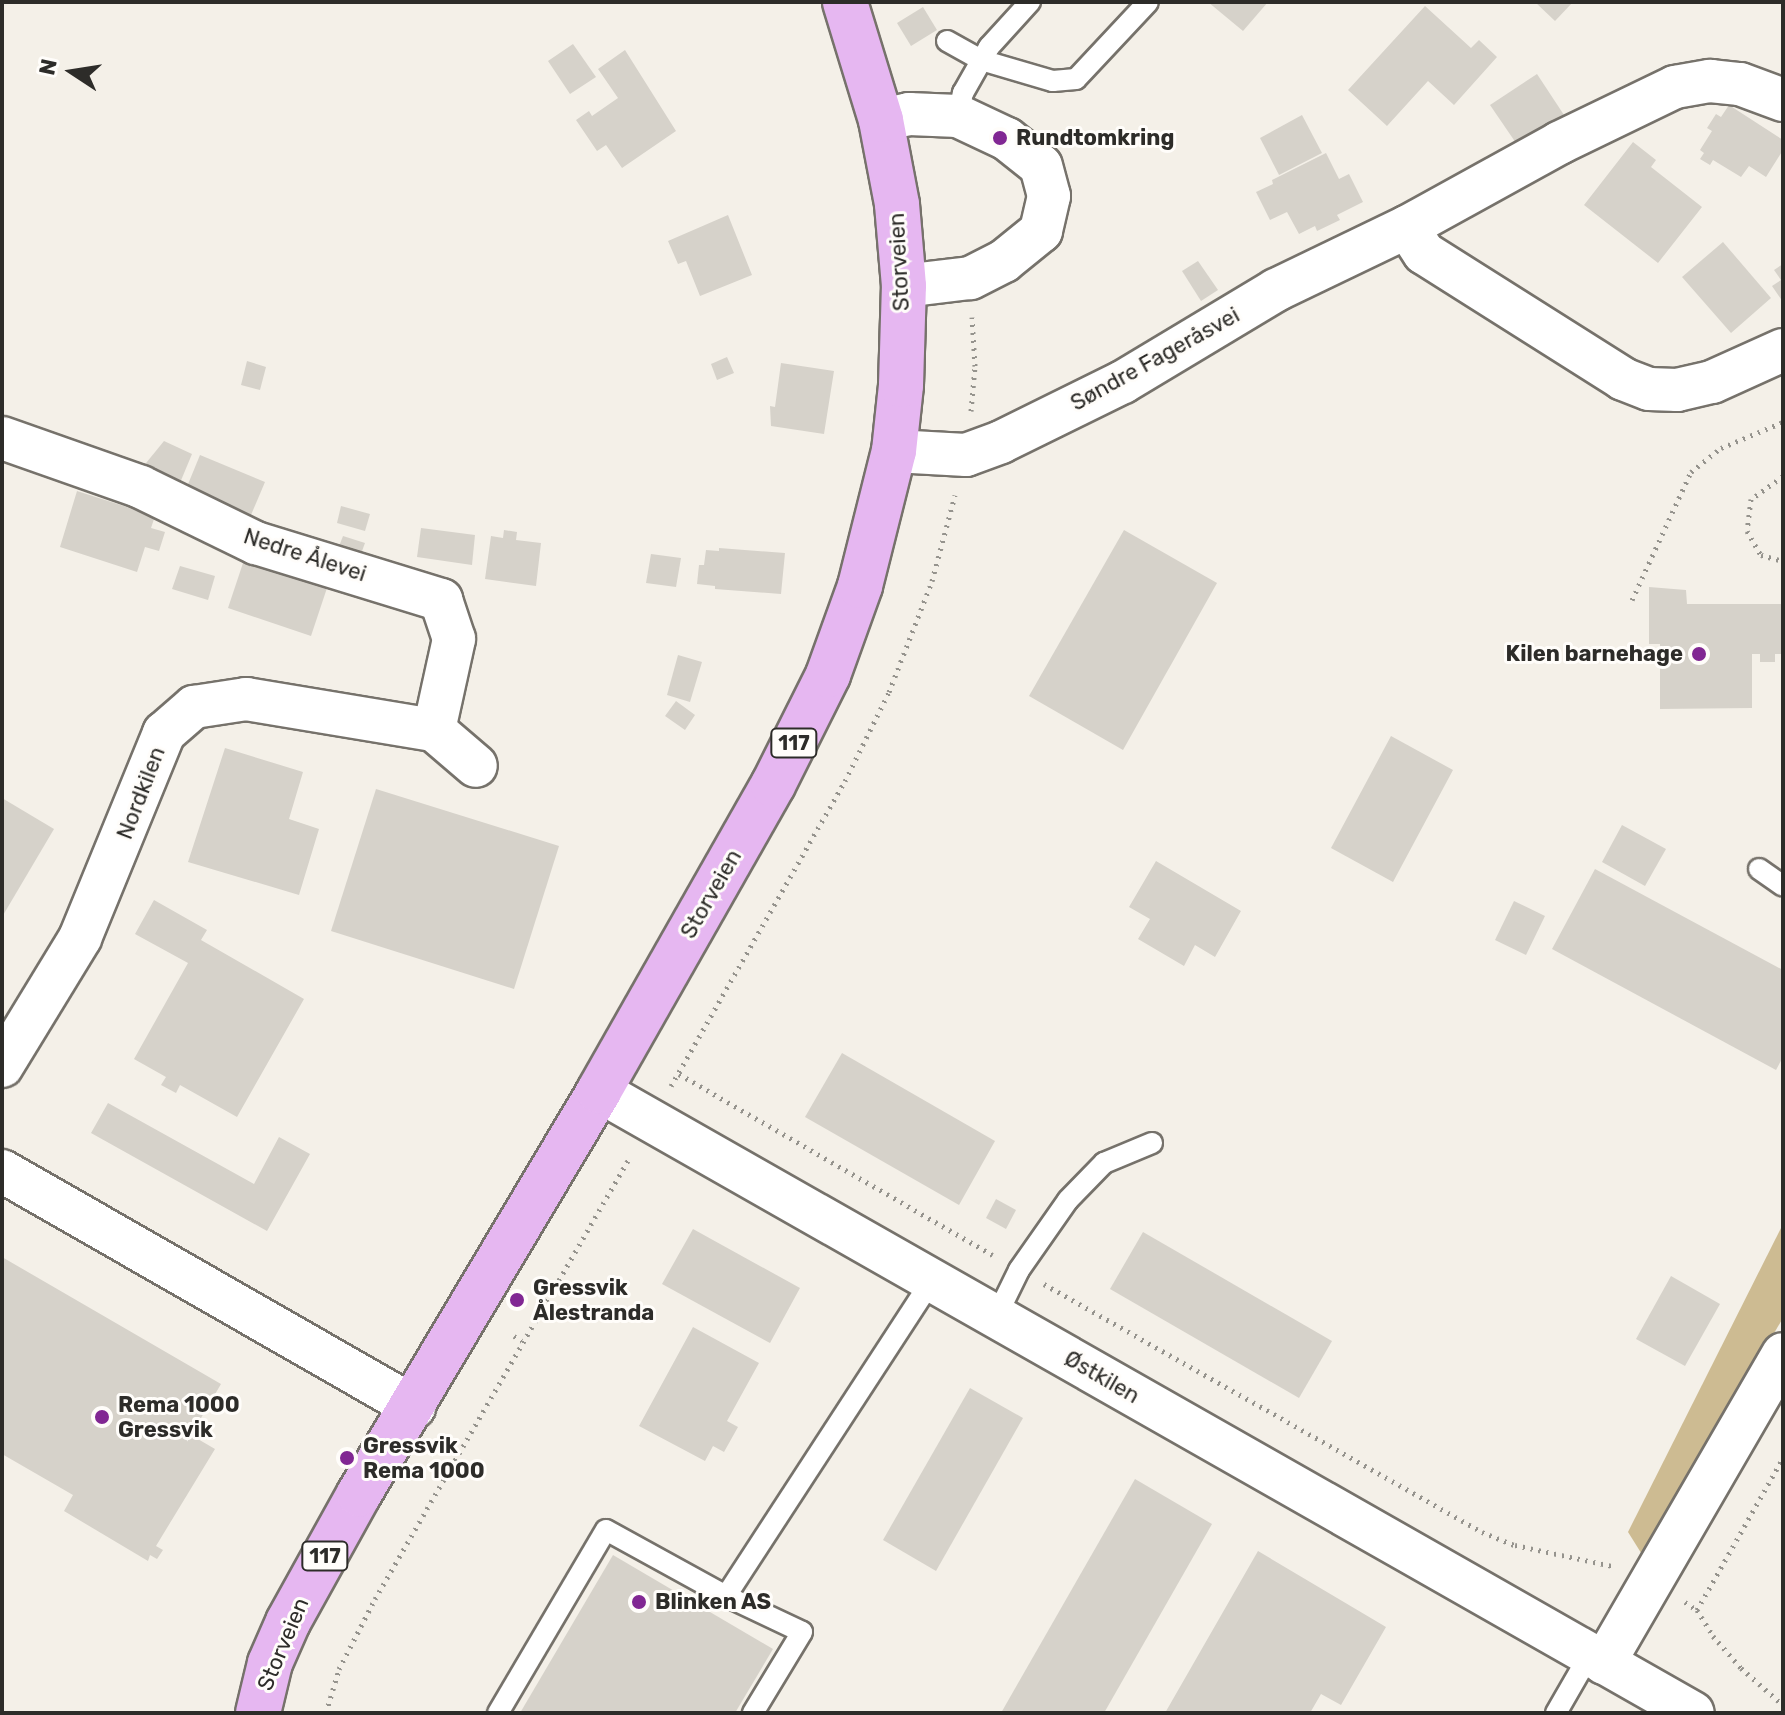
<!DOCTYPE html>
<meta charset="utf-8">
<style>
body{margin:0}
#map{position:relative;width:1785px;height:1715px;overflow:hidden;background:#f4f0e8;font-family:Rubik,sans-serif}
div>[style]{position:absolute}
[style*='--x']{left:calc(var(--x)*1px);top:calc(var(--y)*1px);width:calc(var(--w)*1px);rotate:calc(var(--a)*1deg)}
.green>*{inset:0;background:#cdbb92}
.building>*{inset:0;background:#d6d2ca}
.path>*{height:5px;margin-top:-2.5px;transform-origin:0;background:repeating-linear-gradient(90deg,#95938d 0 2px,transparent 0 8px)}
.roads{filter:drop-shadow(2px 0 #76726b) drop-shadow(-2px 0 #76726b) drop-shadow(0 2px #76726b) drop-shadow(0 -2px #76726b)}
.lane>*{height:20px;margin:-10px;padding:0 10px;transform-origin:10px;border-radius:10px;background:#fff}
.street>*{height:42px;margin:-21px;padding:0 21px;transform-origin:21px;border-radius:21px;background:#fff}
.primary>*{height:44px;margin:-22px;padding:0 22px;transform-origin:22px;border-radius:22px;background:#e6b7f1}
.dots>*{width:22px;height:22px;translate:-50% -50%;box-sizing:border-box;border:4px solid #fffdfa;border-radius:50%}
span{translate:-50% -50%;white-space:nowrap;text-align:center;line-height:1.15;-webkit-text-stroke:6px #fffdfa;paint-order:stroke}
.shield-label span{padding:2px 6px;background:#fffdfa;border:2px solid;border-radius:6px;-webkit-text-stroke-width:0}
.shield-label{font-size:20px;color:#2d2c29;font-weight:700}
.poi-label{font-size:22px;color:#2d2c29;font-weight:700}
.left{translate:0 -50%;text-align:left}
.right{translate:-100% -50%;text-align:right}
.street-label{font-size:22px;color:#2d2c29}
.frame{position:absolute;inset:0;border:4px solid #2d2c29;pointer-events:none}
.north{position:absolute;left:32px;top:32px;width:80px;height:80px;-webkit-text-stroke:6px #fffdfa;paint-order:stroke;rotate:282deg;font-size:22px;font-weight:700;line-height:32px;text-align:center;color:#2d2c29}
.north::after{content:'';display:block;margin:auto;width:28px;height:36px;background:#2d2c29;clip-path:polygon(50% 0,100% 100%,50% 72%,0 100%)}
</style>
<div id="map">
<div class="green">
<i style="clip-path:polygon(1783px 1224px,1783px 1318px,1643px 1556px,1628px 1532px)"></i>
</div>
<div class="building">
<i style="clip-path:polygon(1208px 2px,1268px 2px,1243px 31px)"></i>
<i style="clip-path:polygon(1535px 2px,1573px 2px,1555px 21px)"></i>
<i style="clip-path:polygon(1425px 6px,1471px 48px,1479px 40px,1497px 57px,1454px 105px,1428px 81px,1387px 126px,1348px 90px)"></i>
<i style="clip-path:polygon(923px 7px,937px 30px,911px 46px,897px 23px)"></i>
<i style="clip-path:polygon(573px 44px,596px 77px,570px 94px,548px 61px)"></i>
<i style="clip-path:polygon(625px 50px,676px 131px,622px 168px,606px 145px,597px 151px,576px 120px,589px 111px,592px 116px,618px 98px,598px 69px)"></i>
<i style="clip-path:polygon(1537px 74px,1564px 115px,1518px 146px,1490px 105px)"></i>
<i style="clip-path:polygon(1729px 105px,1783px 140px,1783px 150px,1766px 177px,1749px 166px,1741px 177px,1713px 160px,1710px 165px,1700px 159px,1704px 153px,1700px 150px,1712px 131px,1707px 128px,1716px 114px,1721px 117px)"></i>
<i style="clip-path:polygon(1302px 115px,1322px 153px,1279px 175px,1260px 138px)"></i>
<i style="clip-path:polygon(1633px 142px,1656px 160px,1651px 167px,1702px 207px,1658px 263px,1584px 205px)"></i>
<i style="clip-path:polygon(1326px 153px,1339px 179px,1349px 174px,1363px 202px,1337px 215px,1340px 220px,1317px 231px,1315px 226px,1299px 234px,1287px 212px,1270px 220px,1256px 192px,1273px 184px,1272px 180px)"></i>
<i style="clip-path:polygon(728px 215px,752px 275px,700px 296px,686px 261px,678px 264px,668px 241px)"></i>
<i style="clip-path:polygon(1723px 242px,1771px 298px,1731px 333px,1682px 277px)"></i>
<i style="clip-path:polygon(1198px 261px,1218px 290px,1201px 301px,1182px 271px)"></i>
<i style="clip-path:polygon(1783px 264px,1783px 302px,1772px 286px,1781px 280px,1774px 270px)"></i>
<i style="clip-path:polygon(727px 357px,734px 373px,717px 380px,711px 364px)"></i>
<i style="clip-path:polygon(247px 361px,266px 367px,260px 390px,241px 385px)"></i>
<i style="clip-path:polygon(781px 363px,834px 371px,824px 434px,771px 426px,770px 406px,775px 407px)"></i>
<i style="clip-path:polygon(164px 441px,192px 454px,177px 490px,142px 468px)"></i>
<i style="clip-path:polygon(200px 455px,265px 482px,248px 522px,184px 494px)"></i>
<i style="clip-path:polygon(77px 491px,155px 516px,151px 528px,165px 532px,159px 551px,145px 547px,137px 572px,60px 547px)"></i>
<i style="clip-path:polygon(341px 506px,370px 514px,365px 531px,337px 523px)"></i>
<i style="clip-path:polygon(421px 528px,475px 535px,472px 565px,417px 557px)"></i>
<i style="clip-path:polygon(504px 530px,517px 532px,516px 540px,541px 543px,536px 586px,485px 579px,491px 536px,503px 538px)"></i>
<i style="clip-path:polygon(1124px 530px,1217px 583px,1123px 750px,1029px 696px)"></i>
<i style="clip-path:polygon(343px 536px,365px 543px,358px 562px,336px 554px)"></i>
<i style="clip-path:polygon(719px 548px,785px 553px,781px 594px,715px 589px,715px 586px,697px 584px,699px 565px,704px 565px,706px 550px,719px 551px)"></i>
<i style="clip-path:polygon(651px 554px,681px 558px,676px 587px,646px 583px)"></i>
<i style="clip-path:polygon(245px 557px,328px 585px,311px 636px,228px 608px)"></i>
<i style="clip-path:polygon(180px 566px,215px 576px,208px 600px,172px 589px)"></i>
<i style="clip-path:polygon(1649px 587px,1686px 590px,1687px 604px,1783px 604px,1783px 654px,1775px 654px,1775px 662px,1760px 662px,1760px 654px,1752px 654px,1752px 708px,1660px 709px,1660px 644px,1649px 644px)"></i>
<i style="clip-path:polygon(678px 655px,702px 662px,690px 702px,667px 695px)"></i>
<i style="clip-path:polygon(676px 701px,695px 715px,685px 730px,665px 716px)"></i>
<i style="clip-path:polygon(1391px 736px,1453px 770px,1393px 882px,1331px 848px)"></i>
<i style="clip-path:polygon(225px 748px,303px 772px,289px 819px,319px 829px,299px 895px,188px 862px)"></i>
<i style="clip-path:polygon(376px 789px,559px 846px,514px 989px,331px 931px)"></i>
<i style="clip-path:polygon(2px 798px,54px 829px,2px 917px)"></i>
<i style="clip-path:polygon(1622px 825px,1666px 849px,1645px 886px,1602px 862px)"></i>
<i style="clip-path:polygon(1156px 861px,1241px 911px,1215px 957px,1195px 945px,1184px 966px,1138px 939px,1150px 919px,1129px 907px)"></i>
<i style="clip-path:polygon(1595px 869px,1783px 970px,1783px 1057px,1776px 1070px,1552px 949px)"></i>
<i style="clip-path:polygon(154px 900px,207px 930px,201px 940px,304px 999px,237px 1117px,180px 1085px,176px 1093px,161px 1085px,166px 1077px,134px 1059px,188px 963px,135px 934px)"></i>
<i style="clip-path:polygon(1514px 901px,1545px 916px,1526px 955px,1495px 940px)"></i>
<i style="clip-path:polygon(842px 1053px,995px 1141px,959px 1205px,805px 1117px)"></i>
<i style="clip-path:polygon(108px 1103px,254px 1184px,279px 1137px,310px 1154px,267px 1231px,91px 1133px)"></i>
<i style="clip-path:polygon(996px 1199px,1016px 1210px,1006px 1229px,986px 1218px)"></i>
<i style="clip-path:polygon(693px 1229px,800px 1288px,770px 1343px,662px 1284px)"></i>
<i style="clip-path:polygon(1143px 1232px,1332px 1341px,1299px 1398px,1110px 1289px)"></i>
<i style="clip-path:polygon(2px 1257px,221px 1384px,191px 1435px,215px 1449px,156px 1546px,163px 1550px,157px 1559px,150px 1555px,148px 1561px,64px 1511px,73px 1495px,2px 1454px)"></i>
<i style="clip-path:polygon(1671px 1276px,1720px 1304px,1685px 1366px,1636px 1339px)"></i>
<i style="clip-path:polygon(693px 1327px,759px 1363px,727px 1421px,738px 1427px,724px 1452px,713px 1446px,705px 1461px,639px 1426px)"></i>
<i style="clip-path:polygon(970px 1388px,1023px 1418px,936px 1571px,883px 1540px)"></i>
<i style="clip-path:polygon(1135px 1479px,1212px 1524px,1104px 1713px,1001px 1713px)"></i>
<i style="clip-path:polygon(1258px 1551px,1386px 1627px,1341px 1705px,1321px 1694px,1310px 1713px,1165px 1713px)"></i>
<i style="clip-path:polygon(613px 1555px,773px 1649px,735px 1713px,520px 1713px)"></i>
</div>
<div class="path">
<i style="--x:971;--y:411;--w:45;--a:-84.9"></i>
<i style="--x:975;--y:366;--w:49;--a:-93.5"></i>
<i style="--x:1783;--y:476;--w:39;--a:144"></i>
<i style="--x:1751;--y:499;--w:32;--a:97"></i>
<i style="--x:1747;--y:531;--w:28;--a:60"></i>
<i style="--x:1761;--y:555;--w:23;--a:15"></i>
<i style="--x:1632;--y:600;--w:141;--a:-65.3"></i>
<i style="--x:1691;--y:472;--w:38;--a:-39"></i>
<i style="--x:1721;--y:448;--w:67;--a:-22.8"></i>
<i style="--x:679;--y:1074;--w:362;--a:30"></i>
<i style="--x:671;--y:1086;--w:351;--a:-60.3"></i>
<i style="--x:845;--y:781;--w:99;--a:-63.7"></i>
<i style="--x:889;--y:692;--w:119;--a:-68.8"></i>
<i style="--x:932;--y:581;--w:89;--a:-75"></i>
<i style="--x:1044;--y:1284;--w:503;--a:29.52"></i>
<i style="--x:1482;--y:1532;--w:35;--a:22"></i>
<i style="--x:1515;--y:1545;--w:99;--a:12.2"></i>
<i style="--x:514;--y:1336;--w:9;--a:32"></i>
<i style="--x:1685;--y:1602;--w:14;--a:34"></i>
<i style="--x:1697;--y:1610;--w:31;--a:58"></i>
<i style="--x:1713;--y:1636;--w:43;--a:48.8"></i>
<i style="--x:1741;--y:1668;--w:56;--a:41.4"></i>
<i style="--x:1697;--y:1610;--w:175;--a:-60.5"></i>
<i style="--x:326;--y:1713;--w:46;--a:-73.5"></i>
<i style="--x:339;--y:1669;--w:79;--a:-62.8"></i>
<i style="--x:375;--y:1599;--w:510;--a:-60.02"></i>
</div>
<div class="roads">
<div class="lane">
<i style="--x:947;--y:41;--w:39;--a:29"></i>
<i style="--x:981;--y:60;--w:75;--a:16.3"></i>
<i style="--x:1053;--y:81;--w:23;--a:-5"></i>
<i style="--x:1076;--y:79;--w:105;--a:-46.9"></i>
<i style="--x:958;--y:116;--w:24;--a:-78"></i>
<i style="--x:963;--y:93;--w:53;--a:-60.5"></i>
<i style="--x:989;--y:47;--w:61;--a:-47.7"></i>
<i style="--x:1759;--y:869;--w:29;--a:35"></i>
<i style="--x:996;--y:1317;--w:52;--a:-63.9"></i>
<i style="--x:1019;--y:1270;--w:85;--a:-55"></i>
<i style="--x:1068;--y:1200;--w:52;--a:-45.8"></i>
<i style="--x:1104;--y:1163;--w:52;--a:-22.6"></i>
<i style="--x:726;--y:1596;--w:377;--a:-56.9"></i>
<i style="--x:498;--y:1713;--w:212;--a:-59.5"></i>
<i style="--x:606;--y:1530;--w:137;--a:28.8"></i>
<i style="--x:726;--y:1596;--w:84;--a:25.3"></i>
<i style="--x:802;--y:1632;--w:95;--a:121.2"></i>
<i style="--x:1556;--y:1713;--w:68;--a:-60"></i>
</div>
<div class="street">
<i style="--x:881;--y:120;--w:29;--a:-12"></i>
<i style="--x:909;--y:114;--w:49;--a:2.3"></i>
<i style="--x:958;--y:116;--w:54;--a:25.1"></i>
<i style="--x:1007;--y:139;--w:43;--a:38.5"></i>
<i style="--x:1041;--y:166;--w:31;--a:75"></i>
<i style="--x:1049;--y:196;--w:36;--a:103"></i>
<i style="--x:1041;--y:231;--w:48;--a:141"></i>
<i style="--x:1004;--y:261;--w:38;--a:153"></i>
<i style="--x:970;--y:278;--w:66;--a:173.1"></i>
<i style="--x:1407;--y:227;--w:31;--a:57"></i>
<i style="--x:1424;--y:253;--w:236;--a:32.3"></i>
<i style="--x:1623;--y:379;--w:28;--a:21"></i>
<i style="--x:1649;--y:389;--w:28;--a:2"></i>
<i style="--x:1677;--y:390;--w:36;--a:-13"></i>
<i style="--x:1712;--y:382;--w:78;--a:-24.3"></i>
<i style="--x:2;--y:438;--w:147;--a:19.4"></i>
<i style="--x:141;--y:487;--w:128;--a:26"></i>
<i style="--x:256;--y:543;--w:194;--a:17.1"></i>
<i style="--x:441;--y:600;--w:41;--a:71.6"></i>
<i style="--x:454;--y:639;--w:93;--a:102.4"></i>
<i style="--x:894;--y:451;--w:72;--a:3.2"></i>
<i style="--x:966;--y:455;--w:37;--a:-20"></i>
<i style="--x:1001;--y:442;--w:136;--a:-26.2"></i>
<i style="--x:1123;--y:382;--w:179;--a:-31"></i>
<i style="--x:1276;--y:290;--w:145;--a:-25.7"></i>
<i style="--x:1407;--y:227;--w:174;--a:-28.9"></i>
<i style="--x:1559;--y:143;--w:129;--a:-25.8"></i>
<i style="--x:1675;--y:87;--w:36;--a:-10"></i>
<i style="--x:1710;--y:81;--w:30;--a:6"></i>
<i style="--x:1740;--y:84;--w:46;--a:20.4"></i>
<i style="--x:2;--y:1066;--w:150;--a:-58.6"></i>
<i style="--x:80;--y:938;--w:222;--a:-67.7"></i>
<i style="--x:164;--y:733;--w:40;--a:-41"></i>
<i style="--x:194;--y:707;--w:53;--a:-8.7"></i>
<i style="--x:246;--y:699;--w:191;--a:9.4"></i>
<i style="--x:434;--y:730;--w:55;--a:40.6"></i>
<i style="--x:599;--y:1091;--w:1258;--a:29.62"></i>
<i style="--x:2;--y:1171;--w:475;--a:29.8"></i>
<i style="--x:1604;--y:1663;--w:357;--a:-59.9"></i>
</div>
<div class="primary">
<i style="--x:258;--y:1713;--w:51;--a:-76.5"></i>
<i style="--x:270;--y:1663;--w:45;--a:-66.3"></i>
<i style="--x:288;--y:1622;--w:146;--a:-61"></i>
<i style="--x:359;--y:1494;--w:469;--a:-59.2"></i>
<i style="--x:599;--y:1091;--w:352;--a:-60.4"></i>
<i style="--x:773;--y:785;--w:123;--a:-63.4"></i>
<i style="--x:828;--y:675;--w:95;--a:-70.2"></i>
<i style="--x:860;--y:586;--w:139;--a:-75.9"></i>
<i style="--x:894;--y:451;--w:66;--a:-83.9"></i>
<i style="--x:901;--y:385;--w:99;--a:-88.3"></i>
<i style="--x:904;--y:286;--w:82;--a:-94.9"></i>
<i style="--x:897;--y:204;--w:86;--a:-100.8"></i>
<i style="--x:881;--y:120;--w:123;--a:-107"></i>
</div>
</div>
<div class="dots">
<i style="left:1000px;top:138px;background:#812793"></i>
<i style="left:1699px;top:654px;background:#812793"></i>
<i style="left:517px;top:1300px;background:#812793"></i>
<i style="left:102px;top:1417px;background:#812793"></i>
<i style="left:347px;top:1458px;background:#812793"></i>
<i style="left:639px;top:1602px;background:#812793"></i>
</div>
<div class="shield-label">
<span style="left:794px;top:743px">117</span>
<span style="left:325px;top:1556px">117</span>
</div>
<div class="poi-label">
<span class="left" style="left:1016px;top:138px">Rundtomkring</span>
<span class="right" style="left:1683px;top:654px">Kilen barnehage</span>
<span class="left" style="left:533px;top:1300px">Gressvik<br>Ålestranda</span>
<span class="left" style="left:118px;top:1417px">Rema 1000<br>Gressvik</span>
<span class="left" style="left:363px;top:1458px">Gressvik<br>Rema 1000</span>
<span class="left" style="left:655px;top:1602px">Blinken AS</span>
</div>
<div class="street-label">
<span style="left:899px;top:262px;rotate:-93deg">Storveien</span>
<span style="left:1155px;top:359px;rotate:-29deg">Søndre Fageråsvei</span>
<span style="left:305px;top:555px;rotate:18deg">Nedre Ålevei</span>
<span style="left:141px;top:793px;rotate:-69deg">Nordkilen</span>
<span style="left:711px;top:894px;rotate:-60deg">Storveien</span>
<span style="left:1102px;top:1377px;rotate:30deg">Østkilen</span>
<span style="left:283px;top:1644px;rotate:-67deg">Storveien</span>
</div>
<div class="frame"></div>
<div class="north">N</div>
</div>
